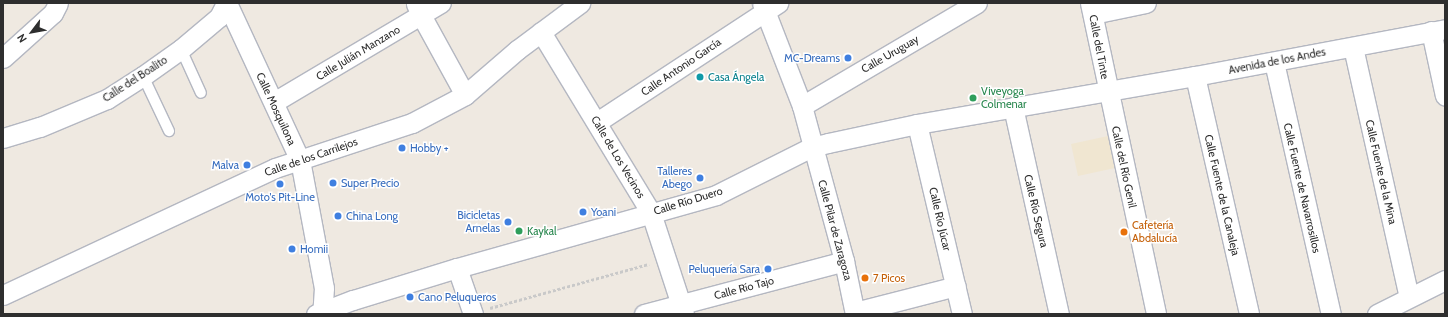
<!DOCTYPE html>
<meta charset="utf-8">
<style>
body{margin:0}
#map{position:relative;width:1448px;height:317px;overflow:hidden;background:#efe9e1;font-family:Cabin,sans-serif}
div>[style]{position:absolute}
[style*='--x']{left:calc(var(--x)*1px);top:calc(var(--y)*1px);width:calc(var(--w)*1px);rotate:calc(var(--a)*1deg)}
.education>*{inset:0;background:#f0e6d1}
.path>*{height:2.5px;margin-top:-1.25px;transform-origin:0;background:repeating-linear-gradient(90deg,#c9c9c9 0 3px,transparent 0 5px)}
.roads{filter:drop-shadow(1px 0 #b4b7c1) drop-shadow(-1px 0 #b4b7c1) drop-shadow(0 1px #b4b7c1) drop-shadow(0 -1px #b4b7c1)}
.lane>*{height:10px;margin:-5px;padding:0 5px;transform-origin:5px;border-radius:5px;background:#fff}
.street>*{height:19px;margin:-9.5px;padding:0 9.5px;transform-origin:9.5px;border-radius:9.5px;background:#fff}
.dots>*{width:11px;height:11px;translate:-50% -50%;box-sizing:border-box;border:2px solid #fff;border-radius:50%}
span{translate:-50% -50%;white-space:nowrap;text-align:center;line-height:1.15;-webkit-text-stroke:3px #fff;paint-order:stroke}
.street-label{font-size:11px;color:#2e2e2e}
.shop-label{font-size:11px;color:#366cbe}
.right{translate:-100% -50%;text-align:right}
.left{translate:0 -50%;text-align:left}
.culture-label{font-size:11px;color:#0d838f}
.leisure-label{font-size:11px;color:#27864d}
.food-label{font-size:11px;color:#c56008}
.frame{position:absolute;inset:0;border:4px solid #2e2e2e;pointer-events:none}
.north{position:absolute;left:12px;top:12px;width:40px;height:40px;-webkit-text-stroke:3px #fff;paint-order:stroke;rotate:238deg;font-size:11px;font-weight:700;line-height:16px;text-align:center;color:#2e2e2e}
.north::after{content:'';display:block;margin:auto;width:14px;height:18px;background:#2e2e2e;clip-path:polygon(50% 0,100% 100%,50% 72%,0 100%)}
</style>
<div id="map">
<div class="education">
<i style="clip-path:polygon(1108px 136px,1115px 168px,1078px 176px,1071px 144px)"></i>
</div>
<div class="path">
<i style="--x:490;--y:308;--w:165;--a:-15.5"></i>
</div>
<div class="roads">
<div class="lane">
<i style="--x:181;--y:49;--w:48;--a:65.6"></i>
<i style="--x:143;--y:76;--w:61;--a:64.7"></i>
</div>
<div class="street">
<i style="--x:227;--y:3;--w:173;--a:65.1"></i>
<i style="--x:300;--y:160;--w:130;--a:79.4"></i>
<i style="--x:324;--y:288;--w:26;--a:94"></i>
<i style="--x:762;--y:3;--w:110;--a:68.8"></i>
<i style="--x:802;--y:106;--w:161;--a:74.8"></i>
<i style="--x:844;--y:261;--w:54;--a:78.3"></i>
<i style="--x:1090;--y:3;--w:318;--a:78"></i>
<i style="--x:416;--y:4;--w:12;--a:66"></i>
<i style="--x:421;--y:15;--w:91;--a:61.2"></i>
<i style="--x:1093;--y:14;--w:54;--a:-11.7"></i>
<i style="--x:1431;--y:31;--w:66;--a:77.8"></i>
<i style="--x:541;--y:32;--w:212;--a:58.7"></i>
<i style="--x:651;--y:213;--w:106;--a:71.9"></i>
<i style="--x:1353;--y:47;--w:256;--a:77.4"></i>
<i style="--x:3;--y:58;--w:67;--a:-42"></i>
<i style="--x:53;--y:13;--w:11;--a:-63"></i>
<i style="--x:1274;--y:62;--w:258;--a:77.3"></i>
<i style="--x:1195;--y:76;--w:244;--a:77.2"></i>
<i style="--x:274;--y:102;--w:194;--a:-30.7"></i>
<i style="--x:802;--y:106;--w:203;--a:-30.5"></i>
<i style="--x:1013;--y:107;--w:212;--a:77.5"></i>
<i style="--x:597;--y:122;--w:217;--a:-33.3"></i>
<i style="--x:917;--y:124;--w:195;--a:76.7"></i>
<i style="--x:3;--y:138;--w:39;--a:-17"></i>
<i style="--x:40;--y:127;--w:73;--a:-22.7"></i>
<i style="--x:107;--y:99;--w:43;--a:-32.6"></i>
<i style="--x:143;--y:76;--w:47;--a:-35.4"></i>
<i style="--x:181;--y:49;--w:50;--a:-40.1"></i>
<i style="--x:219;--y:17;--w:16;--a:-63"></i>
<i style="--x:457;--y:268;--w:49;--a:70.8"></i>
<i style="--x:3;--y:295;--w:300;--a:-25"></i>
<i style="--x:275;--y:168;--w:144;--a:-18.2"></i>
<i style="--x:412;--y:123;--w:60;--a:-27.8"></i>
<i style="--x:465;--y:95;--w:69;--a:-40.9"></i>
<i style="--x:517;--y:50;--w:79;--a:-36.7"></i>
<i style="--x:855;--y:312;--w:104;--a:-14.4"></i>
<i style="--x:316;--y:314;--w:40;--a:-21"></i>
<i style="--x:353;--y:300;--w:109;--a:-17.1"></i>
<i style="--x:457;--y:268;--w:269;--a:-15.7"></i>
<i style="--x:716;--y:195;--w:107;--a:-26.6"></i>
<i style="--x:812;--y:147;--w:16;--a:-14"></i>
<i style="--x:828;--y:143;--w:91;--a:-12.1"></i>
<i style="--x:917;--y:124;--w:282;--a:-9.8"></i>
<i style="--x:1195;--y:76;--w:254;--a:-10.6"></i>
<i style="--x:644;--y:314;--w:207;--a:-14.8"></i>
<i style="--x:1377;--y:314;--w:76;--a:-26.6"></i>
</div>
</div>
<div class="dots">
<i style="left:848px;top:58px;background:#3f7fe0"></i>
<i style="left:700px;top:77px;background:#0f9aa8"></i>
<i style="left:973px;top:98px;background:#2e9e5b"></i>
<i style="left:402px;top:148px;background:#3f7fe0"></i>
<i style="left:247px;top:165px;background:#3f7fe0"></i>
<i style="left:700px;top:178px;background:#3f7fe0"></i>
<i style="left:333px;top:183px;background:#3f7fe0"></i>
<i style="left:280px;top:184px;background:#3f7fe0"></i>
<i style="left:583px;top:212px;background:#3f7fe0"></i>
<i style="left:338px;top:216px;background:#3f7fe0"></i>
<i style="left:508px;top:222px;background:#3f7fe0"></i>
<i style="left:519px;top:231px;background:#2e9e5b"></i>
<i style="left:1124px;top:232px;background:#e8710a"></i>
<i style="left:292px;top:249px;background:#3f7fe0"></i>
<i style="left:768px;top:269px;background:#3f7fe0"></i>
<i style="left:865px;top:278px;background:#e8710a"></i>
<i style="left:410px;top:297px;background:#3f7fe0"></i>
</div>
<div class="street-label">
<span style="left:1099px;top:47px;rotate:79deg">Calle del Tinte</span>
<span style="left:358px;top:53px;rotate:-31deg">Calle Julián Manzano</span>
<span style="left:890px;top:54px;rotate:-30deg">Calle Uruguay</span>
<span style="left:1277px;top:61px;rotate:-11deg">Avenida de los Andes</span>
<span style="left:681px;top:67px;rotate:-34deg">Calle Antonio García</span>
<span style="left:135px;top:79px;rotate:-33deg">Calle del Boalito</span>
<span style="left:276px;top:109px;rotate:65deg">Calle Mosquilona</span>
<span style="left:311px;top:157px;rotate:-19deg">Calle de los Carrilejos</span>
<span style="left:618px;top:157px;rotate:59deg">Calle de Los Vecinos</span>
<span style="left:1124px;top:167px;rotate:78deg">Calle del Río Genil</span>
<span style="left:1381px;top:172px;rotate:77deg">Calle Fuente de la Mina</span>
<span style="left:1302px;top:188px;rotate:77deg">Calle Fuente de Navarrosillos</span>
<span style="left:1222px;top:195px;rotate:77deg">Calle Fuente de la Canaleja</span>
<span style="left:688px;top:201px;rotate:-17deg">Calle Río Duero</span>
<span style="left:1036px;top:211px;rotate:77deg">Calle Río Segura</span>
<span style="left:940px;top:219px;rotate:77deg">Calle Río Júcar</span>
<span style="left:835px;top:230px;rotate:75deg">Calle Pilar de Zaragoza</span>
<span style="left:744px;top:288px;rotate:-15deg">Calle Río Tajo</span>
</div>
<div class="shop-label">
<span class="right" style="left:840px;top:58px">MC-Dreams</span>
<span class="left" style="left:410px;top:148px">Hobby +</span>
<span class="right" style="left:239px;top:165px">Malva</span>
<span class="right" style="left:692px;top:178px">Talleres<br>Abego</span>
<span class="left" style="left:341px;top:183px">Super Precio</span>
<span style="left:280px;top:197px">Moto's Pit-Line</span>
<span class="left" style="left:591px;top:212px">Yoani</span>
<span class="left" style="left:346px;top:216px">China Long</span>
<span class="right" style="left:500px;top:222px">Bicicletas<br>Arnelas</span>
<span class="left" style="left:300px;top:249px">Homii</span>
<span class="right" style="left:760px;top:269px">Peluquería Sara</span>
<span class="left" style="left:418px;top:297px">Cano Peluqueros</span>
</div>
<div class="culture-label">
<span class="left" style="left:708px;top:77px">Casa Ángela</span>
</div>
<div class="leisure-label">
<span class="left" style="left:981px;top:98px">Viveyoga<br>Colmenar</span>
<span class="left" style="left:527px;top:231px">Kaykal</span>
</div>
<div class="food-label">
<span class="left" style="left:1132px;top:232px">Cafetería<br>Abdalucía</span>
<span class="left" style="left:873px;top:278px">7 Picos</span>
</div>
<div class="frame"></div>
<div class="north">N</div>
</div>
